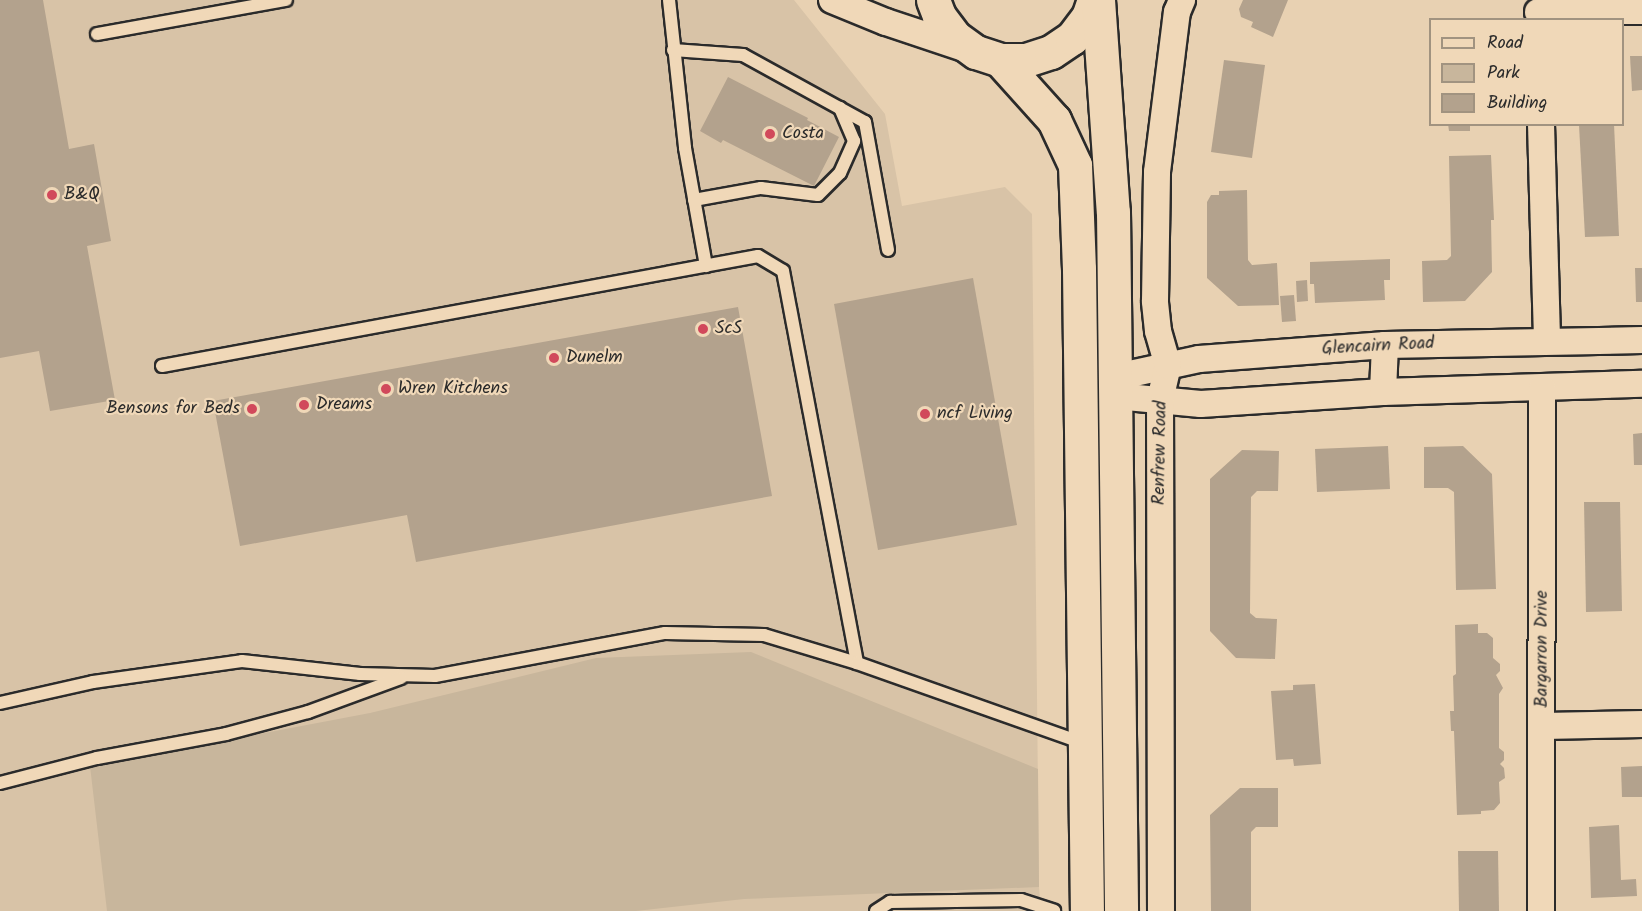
<!DOCTYPE html>
<style>
body{margin:0}
#map{position:relative;width:1642px;height:911px;overflow:hidden;background:#e8d1b2;font-family:Kalam,sans-serif}
div>[style]{position:absolute}
[style*='--x']{left:calc(var(--x)*1px);top:calc(var(--y)*1px);width:calc(var(--w)*1px);rotate:calc(var(--a)*1deg)}
.built>*{inset:0;background:#d8c3a7}
.green>*{inset:0;background:#c8b69c}
.building>*{inset:0;background:#b3a28d}
.roads{filter:drop-shadow(2px 0 #2b2b2b) drop-shadow(-2px 0 #2b2b2b) drop-shadow(0 2px #2b2b2b) drop-shadow(0 -2px #2b2b2b)}
.service>*{height:12px;margin:-6px;padding:0 6px;transform-origin:6px;border-radius:6px;background:#f0d8b8}
.minor>*{height:26px;margin:-13px;padding:0 13px;transform-origin:13px;border-radius:13px;background:#f0d8b8}
.primary>*{height:33px;margin:-16.5px;padding:0 16.5px;transform-origin:16.5px;border-radius:16.5px;background:#f0d8b8}
.dots>*{width:16px;height:16px;translate:-50% -50%;box-sizing:border-box;border:3px solid #f0d8b8;border-radius:50%}
span{translate:-50% -50%;white-space:nowrap;text-align:center;line-height:1.15;-webkit-text-stroke:4.5px #f0d8b8;paint-order:stroke}
.poi-label{font-size:18px;color:#2b2b2b}
.left{translate:0 -50%;text-align:left}
.right{translate:-100% -50%;text-align:right}
.street-label{font-size:18px;color:#2b2b2b}
.legend{position:absolute;left:1429px;top:18px;width:195px;height:108px;box-sizing:border-box;background:#f0d8b8;border:2px solid #a19380;margin:0;padding:8px 10px;list-style:none;font-size:18px;color:#2b2b2b}
.legend li{display:flex;align-items:center;gap:12px;height:30px}
.legend b{width:30px;border:2px solid #a19380}
</style>
<div id="map">
<div class="built">
<i style="clip-path:polygon(0 0,794px 0,885px 114px,902px 206px,1005px 187px,1032px 214px,1039px 887px,1041px 911px,0 911px)"></i>
</div>
<div class="green">
<i style="clip-path:polygon(751px 652px,1038px 769px,1039px 887px,744px 899px,636px 911px,107px 911px,90px 766px,370px 713px,596px 658px)"></i>
</div>
<div class="building">
<i style="clip-path:polygon(0 0,43px 0,69px 149px,94px 144px,111px 241px,87px 246px,115px 400px,50px 411px,39px 351px,0 358px)"></i>
<i style="clip-path:polygon(1243px 0,1288px 0,1273px 37px,1251px 27px,1253px 22px,1241px 17px,1239px 9px)"></i>
<i style="clip-path:polygon(1630px 56px,1642px 56px,1642px 90px,1632px 91px)"></i>
<i style="clip-path:polygon(1224px 60px,1265px 65px,1252px 158px,1211px 152px)"></i>
<i style="clip-path:polygon(728px 77px,808px 118px,807px 120px,839px 137px,814px 186px,723px 140px,721px 143px,700px 131px)"></i>
<i style="clip-path:polygon(1448px 124px,1470px 124px,1470px 131px,1449px 131px)"></i>
<i style="clip-path:polygon(1614px 124px,1619px 236px,1585px 237px,1579px 125px)"></i>
<i style="clip-path:polygon(1491px 155px,1494px 220px,1491px 220px,1492px 272px,1465px 301px,1423px 302px,1422px 261px,1447px 260px,1451px 256px,1449px 156px)"></i>
<i style="clip-path:polygon(1247px 190px,1248px 260px,1252px 265px,1277px 263px,1279px 305px,1238px 306px,1207px 278px,1207px 202px,1211px 195px,1219px 195px,1219px 191px)"></i>
<i style="clip-path:polygon(1390px 259px,1390px 280px,1384px 280px,1385px 300px,1315px 303px,1314px 284px,1310px 284px,1310px 262px)"></i>
<i style="clip-path:polygon(1635px 268px,1642px 268px,1642px 302px,1636px 302px)"></i>
<i style="clip-path:polygon(973px 278px,1017px 525px,878px 550px,834px 304px)"></i>
<i style="clip-path:polygon(1307px 280px,1308px 301px,1297px 302px,1296px 281px)"></i>
<i style="clip-path:polygon(1294px 295px,1296px 321px,1282px 322px,1280px 296px)"></i>
<i style="clip-path:polygon(738px 307px,772px 496px,416px 562px,407px 515px,240px 546px,213px 401px)"></i>
<i style="clip-path:polygon(1642px 433px,1642px 465px,1634px 465px,1633px 434px)"></i>
<i style="clip-path:polygon(1388px 446px,1390px 489px,1317px 492px,1315px 449px)"></i>
<i style="clip-path:polygon(1463px 446px,1492px 474px,1496px 589px,1456px 590px,1454px 492px,1448px 488px,1424px 488px,1424px 447px)"></i>
<i style="clip-path:polygon(1242px 450px,1279px 451px,1278px 491px,1257px 491px,1251px 497px,1250px 613px,1256px 618px,1277px 619px,1275px 659px,1236px 658px,1210px 631px,1210px 479px)"></i>
<i style="clip-path:polygon(1584px 502px,1620px 502px,1622px 611px,1586px 612px)"></i>
<i style="clip-path:polygon(1478px 624px,1478px 633px,1487px 633px,1493px 638px,1493px 658px,1500px 664px,1500px 671px,1496px 675px,1503px 688px,1499px 694px,1499px 748px,1504px 752px,1504px 760px,1500px 764px,1504px 768px,1505px 778px,1499px 782px,1500px 803px,1494px 810px,1481px 811px,1481px 814px,1457px 815px,1454px 731px,1451px 731px,1450px 711px,1454px 711px,1453px 676px,1456px 674px,1455px 625px)"></i>
<i style="clip-path:polygon(1315px 684px,1321px 764px,1294px 766px,1293px 759px,1276px 760px,1271px 691px,1293px 690px,1293px 685px)"></i>
<i style="clip-path:polygon(1642px 766px,1642px 797px,1622px 797px,1621px 767px)"></i>
<i style="clip-path:polygon(1240px 788px,1278px 788px,1278px 827px,1256px 827px,1251px 832px,1251px 911px,1211px 911px,1210px 815px)"></i>
<i style="clip-path:polygon(1619px 825px,1621px 880px,1636px 879px,1637px 896px,1591px 898px,1589px 827px)"></i>
<i style="clip-path:polygon(1458px 851px,1498px 851px,1499px 911px,1459px 911px)"></i>
</div>
<div class="roads">
<div class="service">
<i style="--x:669;--y:0;--w:149;--a:83.8"></i>
<i style="--x:685;--y:148;--w:120;--a:79.9"></i>
<i style="--x:97;--y:34;--w:192;--a:-10.2"></i>
<i style="--x:673;--y:50;--w:70;--a:4.1"></i>
<i style="--x:743;--y:55;--w:139;--a:28.8"></i>
<i style="--x:865;--y:122;--w:130;--a:79.8"></i>
<i style="--x:694;--y:200;--w:68;--a:-10.2"></i>
<i style="--x:761;--y:188;--w:57;--a:7"></i>
<i style="--x:818;--y:195;--w:31;--a:-45"></i>
<i style="--x:840;--y:173;--w:35;--a:-66"></i>
<i style="--x:854;--y:141;--w:36;--a:-113"></i>
<i style="--x:162;--y:366;--w:606;--a:-10.46"></i>
<i style="--x:758;--y:256;--w:29;--a:31"></i>
<i style="--x:783;--y:271;--w:399;--a:79.3"></i>
<i style="--x:0;--y:703;--w:95;--a:-12.7"></i>
<i style="--x:93;--y:682;--w:150;--a:-8"></i>
<i style="--x:242;--y:661;--w:119;--a:6.3"></i>
<i style="--x:360;--y:674;--w:75;--a:1.5"></i>
<i style="--x:435;--y:676;--w:234;--a:-10.6"></i>
<i style="--x:665;--y:633;--w:99;--a:1.2"></i>
<i style="--x:764;--y:635;--w:97;--a:16.8"></i>
<i style="--x:857;--y:663;--w:240;--a:19.5"></i>
<i style="--x:0;--y:783;--w:100;--a:-14.5"></i>
<i style="--x:97;--y:758;--w:131;--a:-10.5"></i>
<i style="--x:226;--y:734;--w:85;--a:-15"></i>
<i style="--x:308;--y:712;--w:99;--a:-20.1"></i>
<i style="--x:876;--y:911;--w:17;--a:-33"></i>
<i style="--x:890;--y:902;--w:131;--a:-0.9"></i>
<i style="--x:1021;--y:900;--w:35;--a:18"></i>
</div>
<div class="minor">
<i style="--x:832;--y:0;--w:58;--a:22.2"></i>
<i style="--x:886;--y:22;--w:85;--a:18.4"></i>
<i style="--x:1538;--y:12;--w:104;--a:-0.6"></i>
<i style="--x:1541;--y:124;--w:217;--a:88.4"></i>
<i style="--x:1116;--y:377;--w:85;--a:-12.2"></i>
<i style="--x:1199;--y:359;--w:187;--a:-4.3"></i>
<i style="--x:1385;--y:345;--w:257;--a:-1.1"></i>
<i style="--x:1383;--y:392;--w:47;--a:-87.6"></i>
<i style="--x:1116;--y:396;--w:85;--a:5.4"></i>
<i style="--x:1201;--y:404;--w:182;--a:-3.8"></i>
<i style="--x:1383;--y:392;--w:259;--a:-1.8"></i>
<i style="--x:1544;--y:726;--w:98;--a:-1.2"></i>
<i style="--x:1161;--y:911;--w:511;--a:-90.11"></i>
<i style="--x:1160;--y:400;--w:35;--a:-77"></i>
<i style="--x:1168;--y:366;--w:36;--a:-106"></i>
<i style="--x:1158;--y:331;--w:30;--a:-96"></i>
<i style="--x:1155;--y:301;--w:129;--a:-89.1"></i>
<i style="--x:1157;--y:172;--w:161;--a:-82.9"></i>
<i style="--x:1177;--y:12;--w:13;--a:-67"></i>
<i style="--x:1541;--y:911;--w:523;--a:-89.89"></i>
</div>
<div class="primary">
<i style="--x:933;--y:0;--w:17;--a:69"></i>
<i style="--x:939;--y:16;--w:26;--a:53"></i>
<i style="--x:955;--y:37;--w:26;--a:36"></i>
<i style="--x:976;--y:52;--w:25;--a:18"></i>
<i style="--x:1000;--y:60;--w:26;--a:0"></i>
<i style="--x:1026;--y:60;--w:26;--a:-18"></i>
<i style="--x:1051;--y:52;--w:25;--a:-34"></i>
<i style="--x:1072;--y:38;--w:26;--a:-53"></i>
<i style="--x:1088;--y:17;--w:18;--a:-71"></i>
<i style="--x:1098;--y:0;--w:213;--a:86"></i>
<i style="--x:1113;--y:212;--w:699;--a:89.34"></i>
<i style="--x:1000;--y:60;--w:81;--a:48"></i>
<i style="--x:1054;--y:120;--w:50;--a:65"></i>
<i style="--x:1075;--y:165;--w:104;--a:87.8"></i>
<i style="--x:1079;--y:269;--w:642;--a:89.29"></i>
</div>
</div>
<div class="dots">
<i style="left:770px;top:134px;background:#d1495b"></i>
<i style="left:52px;top:195px;background:#d1495b"></i>
<i style="left:703px;top:329px;background:#d1495b"></i>
<i style="left:554px;top:358px;background:#d1495b"></i>
<i style="left:386px;top:389px;background:#d1495b"></i>
<i style="left:304px;top:405px;background:#d1495b"></i>
<i style="left:252px;top:409px;background:#d1495b"></i>
<i style="left:925px;top:414px;background:#d1495b"></i>
</div>
<div class="poi-label">
<span class="left" style="left:782px;top:134px">Costa</span>
<span class="left" style="left:64px;top:195px">B&amp;Q</span>
<span class="left" style="left:715px;top:329px">ScS</span>
<span class="left" style="left:566px;top:358px">Dunelm</span>
<span class="left" style="left:398px;top:389px">Wren Kitchens</span>
<span class="left" style="left:316px;top:405px">Dreams</span>
<span class="right" style="left:240px;top:409px">Bensons for Beds</span>
<span class="left" style="left:937px;top:414px">ncf Living</span>
</div>
<div class="street-label">
<span style="left:1378px;top:347px;rotate:-3deg">Glencairn Road</span>
<span style="left:1161px;top:453px;rotate:-89deg">Renfrew Road</span>
<span style="left:1543px;top:649px;rotate:-90deg">Bargarron Drive</span>
</div>
<ul class="legend">
<li><b style="height:8px;background:#f0d8b8"></b>Road</li>
<li><b style="height:16px;background:#c8b69c"></b>Park</li>
<li><b style="height:16px;background:#b3a28d"></b>Building</li>
</ul>
</div>
